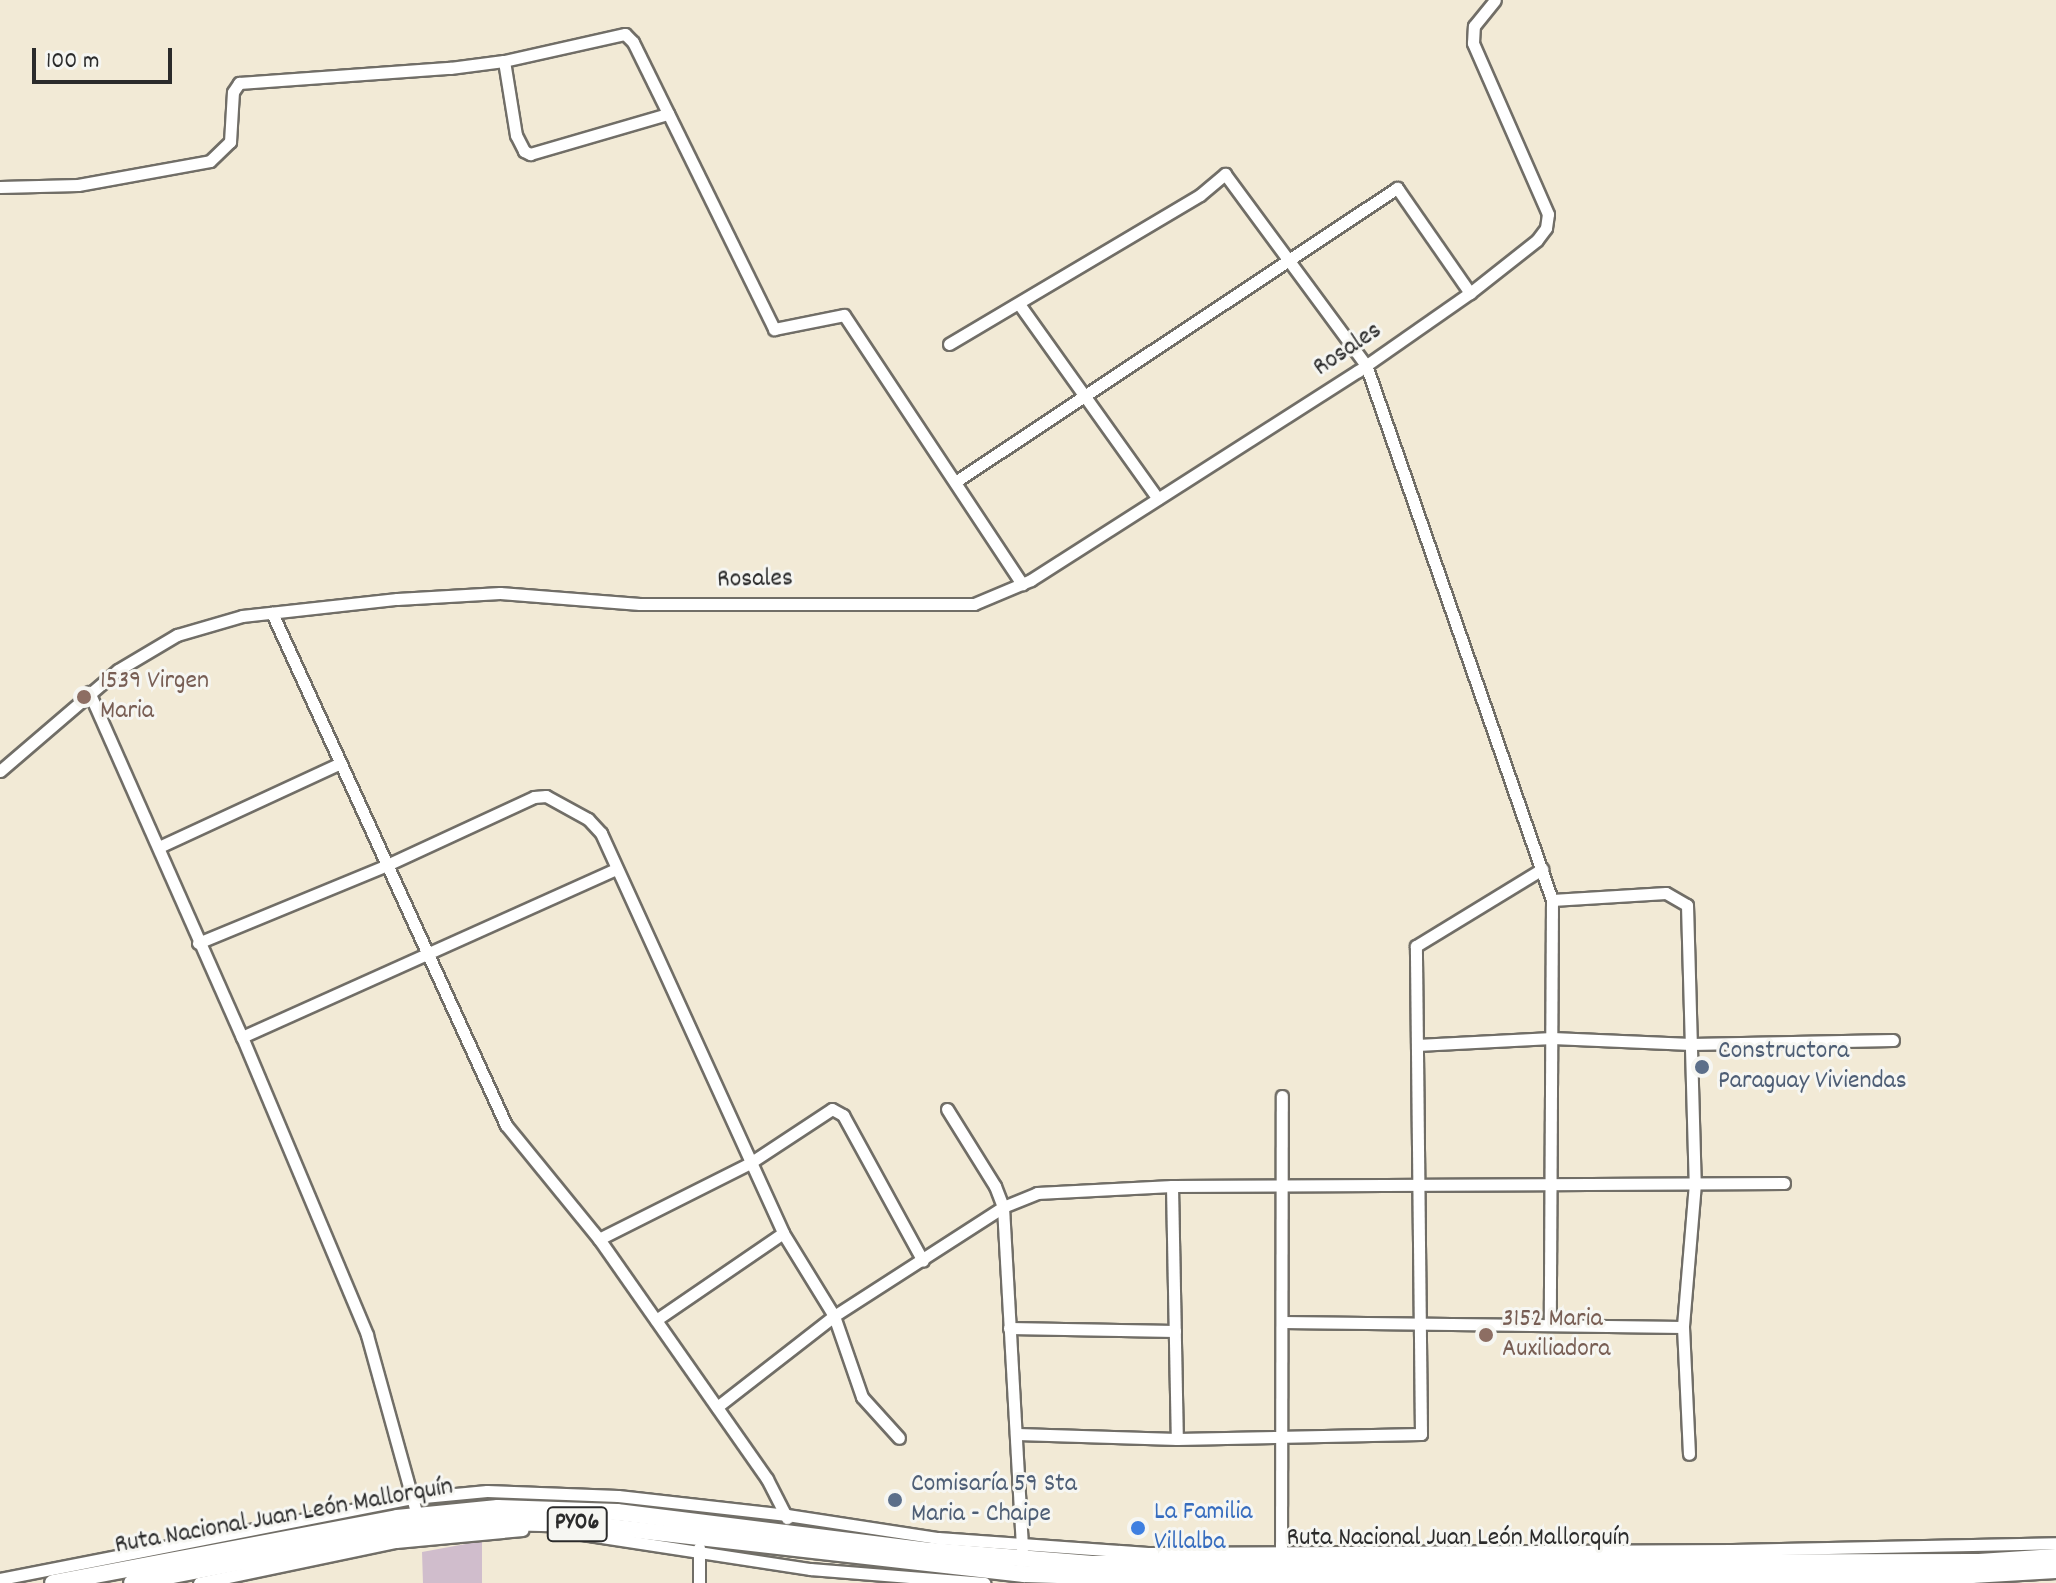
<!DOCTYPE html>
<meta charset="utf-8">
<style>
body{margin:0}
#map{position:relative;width:2056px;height:1583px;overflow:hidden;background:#f2ead6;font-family:Dekko,sans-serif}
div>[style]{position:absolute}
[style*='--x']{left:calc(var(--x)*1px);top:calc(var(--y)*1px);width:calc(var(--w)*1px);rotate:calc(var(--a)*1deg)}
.industrial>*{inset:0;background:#d0bdcc}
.roads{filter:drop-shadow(2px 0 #716e67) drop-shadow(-2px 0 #716e67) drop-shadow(0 2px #716e67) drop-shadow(0 -2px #716e67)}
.minor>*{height:11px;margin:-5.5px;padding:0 5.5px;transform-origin:5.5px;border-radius:5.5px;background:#fff}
.highway>*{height:16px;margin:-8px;padding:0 8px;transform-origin:8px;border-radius:8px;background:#fff}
.dots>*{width:22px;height:22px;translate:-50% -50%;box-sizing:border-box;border:4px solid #f6f6f2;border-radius:50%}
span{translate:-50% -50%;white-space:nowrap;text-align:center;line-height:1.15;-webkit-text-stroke:6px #f6f6f2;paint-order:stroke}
.shield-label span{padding:2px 6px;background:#f6f6f2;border:2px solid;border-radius:6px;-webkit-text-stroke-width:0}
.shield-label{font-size:24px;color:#2b2b2b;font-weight:700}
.street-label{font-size:26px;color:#2b2b2b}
.education-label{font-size:26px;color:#785e54}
.left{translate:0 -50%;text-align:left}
.service-label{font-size:26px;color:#4e5e75}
.shop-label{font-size:26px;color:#366cbe}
.scale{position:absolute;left:32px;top:48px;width:140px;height:36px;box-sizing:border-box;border:4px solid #2b2b2b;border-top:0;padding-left:10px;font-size:24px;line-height:28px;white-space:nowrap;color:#2b2b2b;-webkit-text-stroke:6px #f6f6f2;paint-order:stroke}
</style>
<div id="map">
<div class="industrial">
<i style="clip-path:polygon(482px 1541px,482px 1583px,423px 1583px,422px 1552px)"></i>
</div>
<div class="roads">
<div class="minor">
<i style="--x:504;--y:61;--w:75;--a:80.8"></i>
<i style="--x:516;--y:135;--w:18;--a:63"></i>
<i style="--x:524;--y:151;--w:7;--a:27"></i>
<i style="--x:530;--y:154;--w:144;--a:-16.2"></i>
<i style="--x:0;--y:187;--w:78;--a:-1.5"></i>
<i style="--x:78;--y:185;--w:134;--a:-10.3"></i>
<i style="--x:210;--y:161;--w:28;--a:-44"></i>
<i style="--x:230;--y:142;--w:50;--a:-86.6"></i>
<i style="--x:233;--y:92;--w:11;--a:-56"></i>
<i style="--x:239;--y:83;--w:212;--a:-4.1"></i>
<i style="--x:450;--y:68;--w:54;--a:-7.4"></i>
<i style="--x:504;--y:61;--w:124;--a:-12.6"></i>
<i style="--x:625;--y:34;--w:11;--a:45"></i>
<i style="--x:633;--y:42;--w:320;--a:63.8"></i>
<i style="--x:774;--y:329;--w:71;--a:-11.3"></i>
<i style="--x:844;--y:315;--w:323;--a:56.5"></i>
<i style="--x:1019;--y:304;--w:239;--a:54.5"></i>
<i style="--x:949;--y:344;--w:292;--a:-30.7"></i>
<i style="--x:1200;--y:195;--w:33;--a:-40"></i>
<i style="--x:1225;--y:174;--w:237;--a:53.6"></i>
<i style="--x:1366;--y:365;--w:566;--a:70.83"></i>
<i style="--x:1552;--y:900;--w:424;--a:90.3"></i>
<i style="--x:955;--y:482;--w:531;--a:-33.63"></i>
<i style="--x:1397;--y:188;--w:128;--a:55.2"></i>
<i style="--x:272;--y:613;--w:563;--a:65.44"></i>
<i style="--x:506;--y:1125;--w:147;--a:50.8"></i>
<i style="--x:599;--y:1239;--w:293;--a:55"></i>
<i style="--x:767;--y:1479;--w:44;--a:62.9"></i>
<i style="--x:89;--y:692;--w:377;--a:66.1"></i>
<i style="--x:242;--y:1037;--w:323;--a:67.2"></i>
<i style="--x:367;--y:1335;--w:187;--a:74.5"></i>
<i style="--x:0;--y:771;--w:155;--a:-40.6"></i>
<i style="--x:118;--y:670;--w:69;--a:-30.7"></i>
<i style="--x:177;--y:635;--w:68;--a:-16.3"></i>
<i style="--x:242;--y:616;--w:156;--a:-6.3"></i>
<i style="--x:397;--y:599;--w:103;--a:-3.3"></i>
<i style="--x:500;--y:593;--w:140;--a:4.5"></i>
<i style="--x:640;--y:604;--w:334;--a:0"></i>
<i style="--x:974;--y:604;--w:62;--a:-22.8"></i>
<i style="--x:1031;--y:580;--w:388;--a:-32.6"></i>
<i style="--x:1358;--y:371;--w:136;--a:-34.9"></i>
<i style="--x:1470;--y:293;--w:85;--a:-38.3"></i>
<i style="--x:1537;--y:240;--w:15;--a:-53"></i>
<i style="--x:1546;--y:228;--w:14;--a:-82"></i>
<i style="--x:1548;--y:214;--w:187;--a:-113.7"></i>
<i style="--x:1473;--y:43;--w:17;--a:-87"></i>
<i style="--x:1474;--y:26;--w:33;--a:-51"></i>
<i style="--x:159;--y:847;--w:200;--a:-24.8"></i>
<i style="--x:1552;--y:900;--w:114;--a:-3.5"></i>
<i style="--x:1666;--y:893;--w:24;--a:30"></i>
<i style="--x:1687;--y:905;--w:278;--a:88.4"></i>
<i style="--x:1695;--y:1183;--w:144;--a:94.8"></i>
<i style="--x:1683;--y:1327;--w:127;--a:87.3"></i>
<i style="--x:198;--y:943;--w:204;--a:-22.4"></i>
<i style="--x:387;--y:865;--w:162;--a:-24.8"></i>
<i style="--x:534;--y:797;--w:12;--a:-5"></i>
<i style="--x:546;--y:796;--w:48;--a:28.7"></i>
<i style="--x:588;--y:819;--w:19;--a:47"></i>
<i style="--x:601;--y:833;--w:439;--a:65.5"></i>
<i style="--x:783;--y:1233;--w:97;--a:58.4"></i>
<i style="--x:834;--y:1316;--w:86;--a:70.9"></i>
<i style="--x:862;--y:1397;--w:55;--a:47.9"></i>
<i style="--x:242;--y:1037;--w:410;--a:-24.2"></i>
<i style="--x:1417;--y:1045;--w:135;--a:-3"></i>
<i style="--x:1552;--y:1038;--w:139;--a:2.5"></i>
<i style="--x:1691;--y:1044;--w:202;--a:-1.1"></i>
<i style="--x:947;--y:1109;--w:91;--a:58.1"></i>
<i style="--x:995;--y:1186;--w:22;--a:69"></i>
<i style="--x:1003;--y:1207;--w:343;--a:86.8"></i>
<i style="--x:1172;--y:1186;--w:253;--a:88.9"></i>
<i style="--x:599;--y:1239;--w:169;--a:-26.7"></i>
<i style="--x:750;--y:1163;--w:98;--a:-33.4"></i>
<i style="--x:832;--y:1109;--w:13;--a:29"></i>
<i style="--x:843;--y:1115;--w:166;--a:61.3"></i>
<i style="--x:656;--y:1320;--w:154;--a:-34.4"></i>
<i style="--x:1282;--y:1322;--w:401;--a:0.7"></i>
<i style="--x:1009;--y:1328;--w:166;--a:1"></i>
<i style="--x:717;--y:1407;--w:148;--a:-37.9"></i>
<i style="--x:834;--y:1316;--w:201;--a:-32.8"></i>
<i style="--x:1003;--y:1207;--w:37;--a:-22"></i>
<i style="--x:1037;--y:1193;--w:135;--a:-3"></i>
<i style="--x:1172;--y:1186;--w:612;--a:-0.28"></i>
<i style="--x:1017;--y:1434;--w:160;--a:1.8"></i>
<i style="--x:1177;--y:1439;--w:244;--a:-1.2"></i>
<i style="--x:1421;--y:1434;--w:488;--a:-90.6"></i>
<i style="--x:1416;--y:946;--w:148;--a:-31.4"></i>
<i style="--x:555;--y:1530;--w:258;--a:8.7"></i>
<i style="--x:810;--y:1569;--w:175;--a:4.6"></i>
<i style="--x:699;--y:1548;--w:35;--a:90"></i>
<i style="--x:1281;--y:1559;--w:463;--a:-89.9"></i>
<i style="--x:0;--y:1579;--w:421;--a:-11.1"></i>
<i style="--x:413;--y:1498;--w:74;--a:-5.4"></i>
<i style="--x:487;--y:1491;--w:131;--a:2.2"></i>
<i style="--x:618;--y:1496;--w:170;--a:6.4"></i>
<i style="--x:787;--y:1515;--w:153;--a:8.7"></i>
<i style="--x:938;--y:1538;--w:210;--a:4.1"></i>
<i style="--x:1147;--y:1553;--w:585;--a:-0.29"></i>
<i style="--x:1732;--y:1550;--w:324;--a:-1.2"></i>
<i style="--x:199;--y:1583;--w:201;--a:-11.8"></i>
<i style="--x:396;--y:1542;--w:127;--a:-5.4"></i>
</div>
<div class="highway">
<i style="--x:53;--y:1583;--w:350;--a:-10.7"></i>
<i style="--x:397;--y:1518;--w:101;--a:-5.7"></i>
<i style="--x:498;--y:1508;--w:119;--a:1.9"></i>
<i style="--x:617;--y:1512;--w:317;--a:7.1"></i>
<i style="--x:932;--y:1551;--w:161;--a:4.6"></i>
<i style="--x:1092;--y:1564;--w:887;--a:-0.13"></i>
<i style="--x:1979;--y:1562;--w:77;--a:-3.7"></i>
<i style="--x:132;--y:1583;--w:273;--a:-11"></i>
<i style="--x:400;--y:1531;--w:98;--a:-5.2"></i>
<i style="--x:498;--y:1522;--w:86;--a:1.3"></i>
<i style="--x:584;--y:1524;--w:443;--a:6.5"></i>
<i style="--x:1024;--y:1574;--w:67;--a:1.7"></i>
<i style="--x:1091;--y:1576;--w:881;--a:-0.07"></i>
<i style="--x:1972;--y:1575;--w:84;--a:-3.4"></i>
</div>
</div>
<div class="dots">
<i style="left:84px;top:697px;background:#8d6e63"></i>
<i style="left:1702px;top:1067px;background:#5c6f8a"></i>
<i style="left:1486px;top:1335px;background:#8d6e63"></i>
<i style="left:895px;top:1500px;background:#5c6f8a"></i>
<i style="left:1138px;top:1528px;background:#3f7fe0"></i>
</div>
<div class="shield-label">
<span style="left:577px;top:1524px">PY06</span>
</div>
<div class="street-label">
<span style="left:1348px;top:350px;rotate:-34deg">Rosales</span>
<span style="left:755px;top:580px;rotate:-1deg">Rosales</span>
<span style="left:284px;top:1517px;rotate:-10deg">Ruta Nacional Juan León Mallorquín</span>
<span style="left:1458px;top:1539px">Ruta Nacional Juan León Mallorquín</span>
</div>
<div class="education-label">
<span class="left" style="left:100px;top:697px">1539 Virgen<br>Maria</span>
<span class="left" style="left:1502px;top:1335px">3152 Maria<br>Auxiliadora</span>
</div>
<div class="service-label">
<span class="left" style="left:1718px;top:1067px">Constructora<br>Paraguay Viviendas</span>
<span class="left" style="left:911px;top:1500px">Comisaría 59 Sta<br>Maria - Chaipe</span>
</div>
<div class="shop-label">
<span class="left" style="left:1154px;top:1528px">La Familia<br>Villalba</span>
</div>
<div class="scale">100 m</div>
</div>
